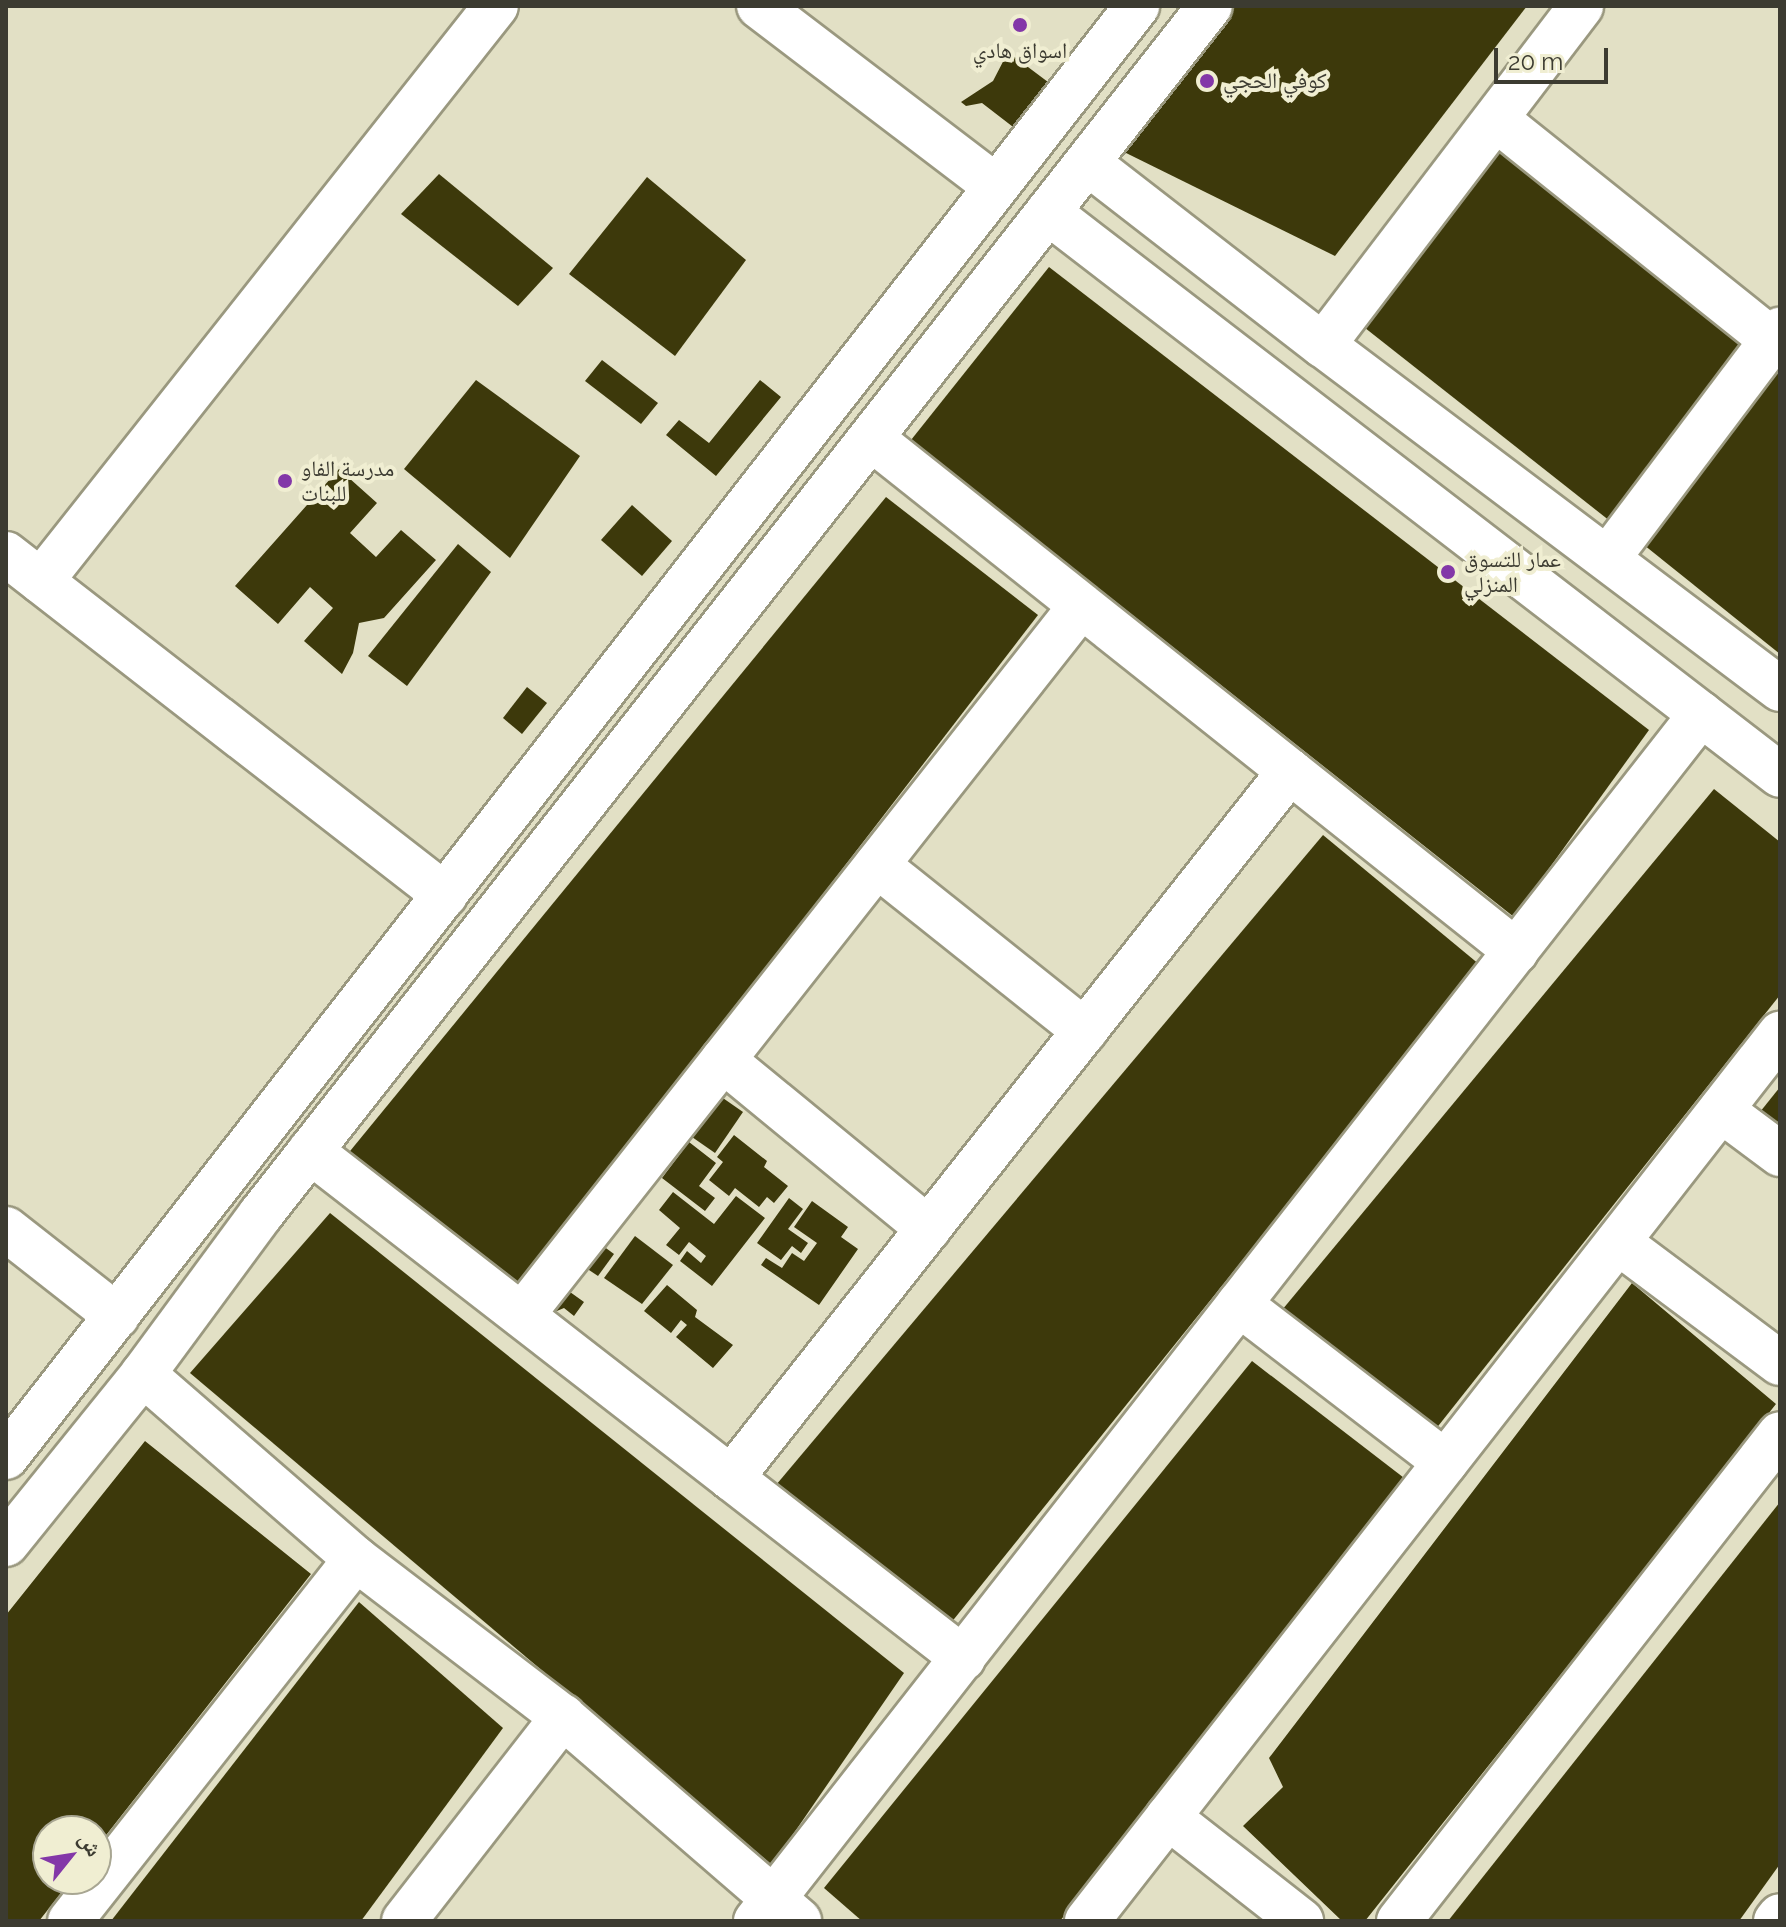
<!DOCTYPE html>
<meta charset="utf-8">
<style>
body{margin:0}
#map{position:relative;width:1786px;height:1927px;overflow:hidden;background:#e2e0c5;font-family:Raleway,"Noto Naskh Arabic",sans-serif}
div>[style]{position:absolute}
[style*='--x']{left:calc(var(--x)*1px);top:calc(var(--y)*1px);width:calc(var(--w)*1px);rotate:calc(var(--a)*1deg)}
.building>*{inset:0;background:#3d390b}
.roads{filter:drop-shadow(2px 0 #9a987f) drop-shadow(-2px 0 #9a987f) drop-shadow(0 2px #9a987f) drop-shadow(0 -2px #9a987f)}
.minor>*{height:44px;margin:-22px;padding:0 22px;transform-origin:22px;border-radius:22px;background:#fff}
.tertiary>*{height:44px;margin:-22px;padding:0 22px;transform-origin:22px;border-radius:22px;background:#fff}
.dots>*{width:22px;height:22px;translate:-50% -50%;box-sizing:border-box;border:4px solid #f0eed2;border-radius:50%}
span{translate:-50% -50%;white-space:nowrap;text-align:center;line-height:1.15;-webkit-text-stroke:8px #f0eed2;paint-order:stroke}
.poi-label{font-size:22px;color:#3c3b31}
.left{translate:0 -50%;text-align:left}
.frame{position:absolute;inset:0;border:8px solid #3c3b31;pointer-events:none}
.north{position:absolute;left:32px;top:1815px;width:80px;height:80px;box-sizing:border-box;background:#f0eed2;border:2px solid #a8a692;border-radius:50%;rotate:60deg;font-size:22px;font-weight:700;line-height:32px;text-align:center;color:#3c3b31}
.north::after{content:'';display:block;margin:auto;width:28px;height:36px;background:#8337a8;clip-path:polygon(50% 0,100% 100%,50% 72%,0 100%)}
.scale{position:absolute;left:1494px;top:48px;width:114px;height:36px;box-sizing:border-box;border:4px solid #3c3b31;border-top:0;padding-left:10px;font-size:24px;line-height:28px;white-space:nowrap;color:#3c3b31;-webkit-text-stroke:6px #f0eed2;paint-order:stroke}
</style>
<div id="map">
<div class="building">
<i style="clip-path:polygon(1233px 6px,1527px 6px,1335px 256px,1120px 150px)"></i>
<i style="clip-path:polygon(1008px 52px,1048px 82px,1017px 130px,982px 103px,966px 106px,961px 102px,993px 81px)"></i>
<i style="clip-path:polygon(1498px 137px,1747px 338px,1615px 525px,1360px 324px)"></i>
<i style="clip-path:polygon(439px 174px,553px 268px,518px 306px,401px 214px)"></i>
<i style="clip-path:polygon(647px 177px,746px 260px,675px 356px,569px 274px)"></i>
<i style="clip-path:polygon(1049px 267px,1649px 730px,1514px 917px,911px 440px)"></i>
<i style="clip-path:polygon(602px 360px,658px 403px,641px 424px,585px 381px)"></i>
<i style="clip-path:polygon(1780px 370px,1780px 654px,1644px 545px)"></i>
<i style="clip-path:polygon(476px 380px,580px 456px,510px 558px,404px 469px)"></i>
<i style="clip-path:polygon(760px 380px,781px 397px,716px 476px,666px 435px,679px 420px,709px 443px)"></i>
<i style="clip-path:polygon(339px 469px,377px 503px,350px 533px,376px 557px,401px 530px,436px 560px,384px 618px,359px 623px,353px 653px,342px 674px,304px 641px,333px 608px,310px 587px,278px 624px,235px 586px)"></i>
<i style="clip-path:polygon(886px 497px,1038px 615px,522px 1285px,346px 1156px)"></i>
<i style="clip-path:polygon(632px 505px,672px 541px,642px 576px,601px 540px)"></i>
<i style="clip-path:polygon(458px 544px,491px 572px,407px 686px,368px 656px)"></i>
<i style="clip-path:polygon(527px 687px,547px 703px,522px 734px,503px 718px)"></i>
<i style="clip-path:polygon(1714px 789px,1780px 842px,1780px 995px,1435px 1430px,1268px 1327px)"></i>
<i style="clip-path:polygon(1323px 835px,1480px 965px,938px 1639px,776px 1485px)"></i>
<i style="clip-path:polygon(1780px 1087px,1780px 1135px,1756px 1117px)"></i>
<i style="clip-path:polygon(720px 1096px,743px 1112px,715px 1153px,692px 1137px)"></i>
<i style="clip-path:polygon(734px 1135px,767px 1161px,764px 1167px,788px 1186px,774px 1203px,767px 1197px,759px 1207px,735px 1188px,729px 1196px,709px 1180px,723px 1162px,717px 1157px)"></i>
<i style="clip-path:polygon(689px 1142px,716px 1163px,699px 1186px,715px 1198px,705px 1211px,662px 1178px)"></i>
<i style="clip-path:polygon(673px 1192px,714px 1224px,736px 1196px,765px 1218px,712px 1286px,680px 1261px,687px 1251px,701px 1263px,706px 1256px,689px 1242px,679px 1255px,666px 1245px,680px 1228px,659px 1210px)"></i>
<i style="clip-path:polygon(789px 1198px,803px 1209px,788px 1229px,808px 1243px,801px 1253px,792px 1246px,781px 1260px,757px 1243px)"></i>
<i style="clip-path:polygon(812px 1201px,848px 1227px,841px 1237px,858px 1249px,819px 1305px,761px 1265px,766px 1258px,782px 1268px,792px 1253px,804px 1261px,817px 1243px,794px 1227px)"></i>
<i style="clip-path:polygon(330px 1213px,904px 1673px,772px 1865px,190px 1373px)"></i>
<i style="clip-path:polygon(635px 1236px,673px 1265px,642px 1304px,604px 1278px)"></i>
<i style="clip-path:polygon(599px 1243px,614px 1254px,598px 1276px,583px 1266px)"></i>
<i style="clip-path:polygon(1632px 1283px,1776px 1404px,1365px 1921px,1342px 1921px,1243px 1826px,1283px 1787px,1269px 1758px)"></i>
<i style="clip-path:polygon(667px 1285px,697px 1310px,695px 1317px,733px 1345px,713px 1368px,676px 1337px,687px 1325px,681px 1320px,671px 1333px,644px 1311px)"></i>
<i style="clip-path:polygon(563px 1287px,584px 1302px,574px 1316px,564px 1308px,552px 1313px)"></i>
<i style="clip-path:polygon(1252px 1361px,1408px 1481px,1060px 1921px,862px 1921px,824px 1888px)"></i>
<i style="clip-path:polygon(145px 1441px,311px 1574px,96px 1848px,96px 1831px,48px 1831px,48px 1879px,72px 1879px,39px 1921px,6px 1921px,6px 1615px)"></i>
<i style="clip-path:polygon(1780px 1502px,1780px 1864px,1739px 1921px,1448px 1921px)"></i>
<i style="clip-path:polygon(359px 1602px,503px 1728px,361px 1921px,111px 1921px)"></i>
</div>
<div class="roads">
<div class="minor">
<i style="--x:759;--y:6;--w:297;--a:37.3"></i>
<i style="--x:1496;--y:119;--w:354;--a:38.7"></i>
<i style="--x:1088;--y:163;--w:297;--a:37.8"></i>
<i style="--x:1323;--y:345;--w:572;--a:36.97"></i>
<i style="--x:1048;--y:212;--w:923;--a:37.56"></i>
<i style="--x:1323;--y:345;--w:426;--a:-52.7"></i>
<i style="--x:872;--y:439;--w:823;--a:38.49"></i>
<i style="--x:6;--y:554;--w:556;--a:37.84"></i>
<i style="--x:1608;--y:558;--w:286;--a:-53"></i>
<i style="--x:41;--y:581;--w:733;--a:-51.65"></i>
<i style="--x:877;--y:865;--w:266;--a:38.6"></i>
<i style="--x:723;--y:1060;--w:266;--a:39.4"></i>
<i style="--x:1721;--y:1110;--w:74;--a:36.7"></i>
<i style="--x:310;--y:1151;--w:827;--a:37.83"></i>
<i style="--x:6;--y:1229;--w:141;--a:38.1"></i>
<i style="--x:1618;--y:1242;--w:202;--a:36.8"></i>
<i style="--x:1239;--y:1304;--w:260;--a:37.5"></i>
<i style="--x:522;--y:1315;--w:903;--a:-51.75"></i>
<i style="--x:143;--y:1374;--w:282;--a:41"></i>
<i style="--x:356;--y:1559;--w:260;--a:37.4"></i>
<i style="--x:563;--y:1717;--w:312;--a:40.8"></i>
<i style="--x:731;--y:1478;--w:901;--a:-51.67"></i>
<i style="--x:1168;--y:1817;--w:169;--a:38"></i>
<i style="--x:70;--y:1921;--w:461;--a:-51.7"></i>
<i style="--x:404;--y:1921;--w:259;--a:-52.1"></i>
<i style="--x:756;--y:1921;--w:1533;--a:-51.94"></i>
<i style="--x:1087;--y:1921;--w:1126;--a:-52"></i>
<i style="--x:1399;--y:1921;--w:618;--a:-51.96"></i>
<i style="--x:1776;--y:1921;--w:6;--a:-51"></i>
</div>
<div class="tertiary">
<i style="--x:6;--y:1457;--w:1840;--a:-52.06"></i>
<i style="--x:6;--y:1544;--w:218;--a:-51.1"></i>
<i style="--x:143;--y:1374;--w:199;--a:-53.6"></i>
<i style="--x:261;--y:1214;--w:1536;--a:-51.85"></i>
</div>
</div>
<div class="dots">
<i style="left:1020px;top:25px;background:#8337a8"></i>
<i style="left:1207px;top:81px;background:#8337a8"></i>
<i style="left:285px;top:481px;background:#8337a8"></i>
<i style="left:1448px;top:572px;background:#8337a8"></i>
</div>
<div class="poi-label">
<span style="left:1020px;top:51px">اسواق هادي</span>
<span class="left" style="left:1223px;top:81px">كوفي الحجي</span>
<span class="left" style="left:301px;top:481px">مدرسة الفاو<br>للبنات</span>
<span class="left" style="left:1464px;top:572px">عمار للتسوق<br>المنزلي</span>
</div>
<div class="frame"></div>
<div class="north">ش</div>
<div class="scale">20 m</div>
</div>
